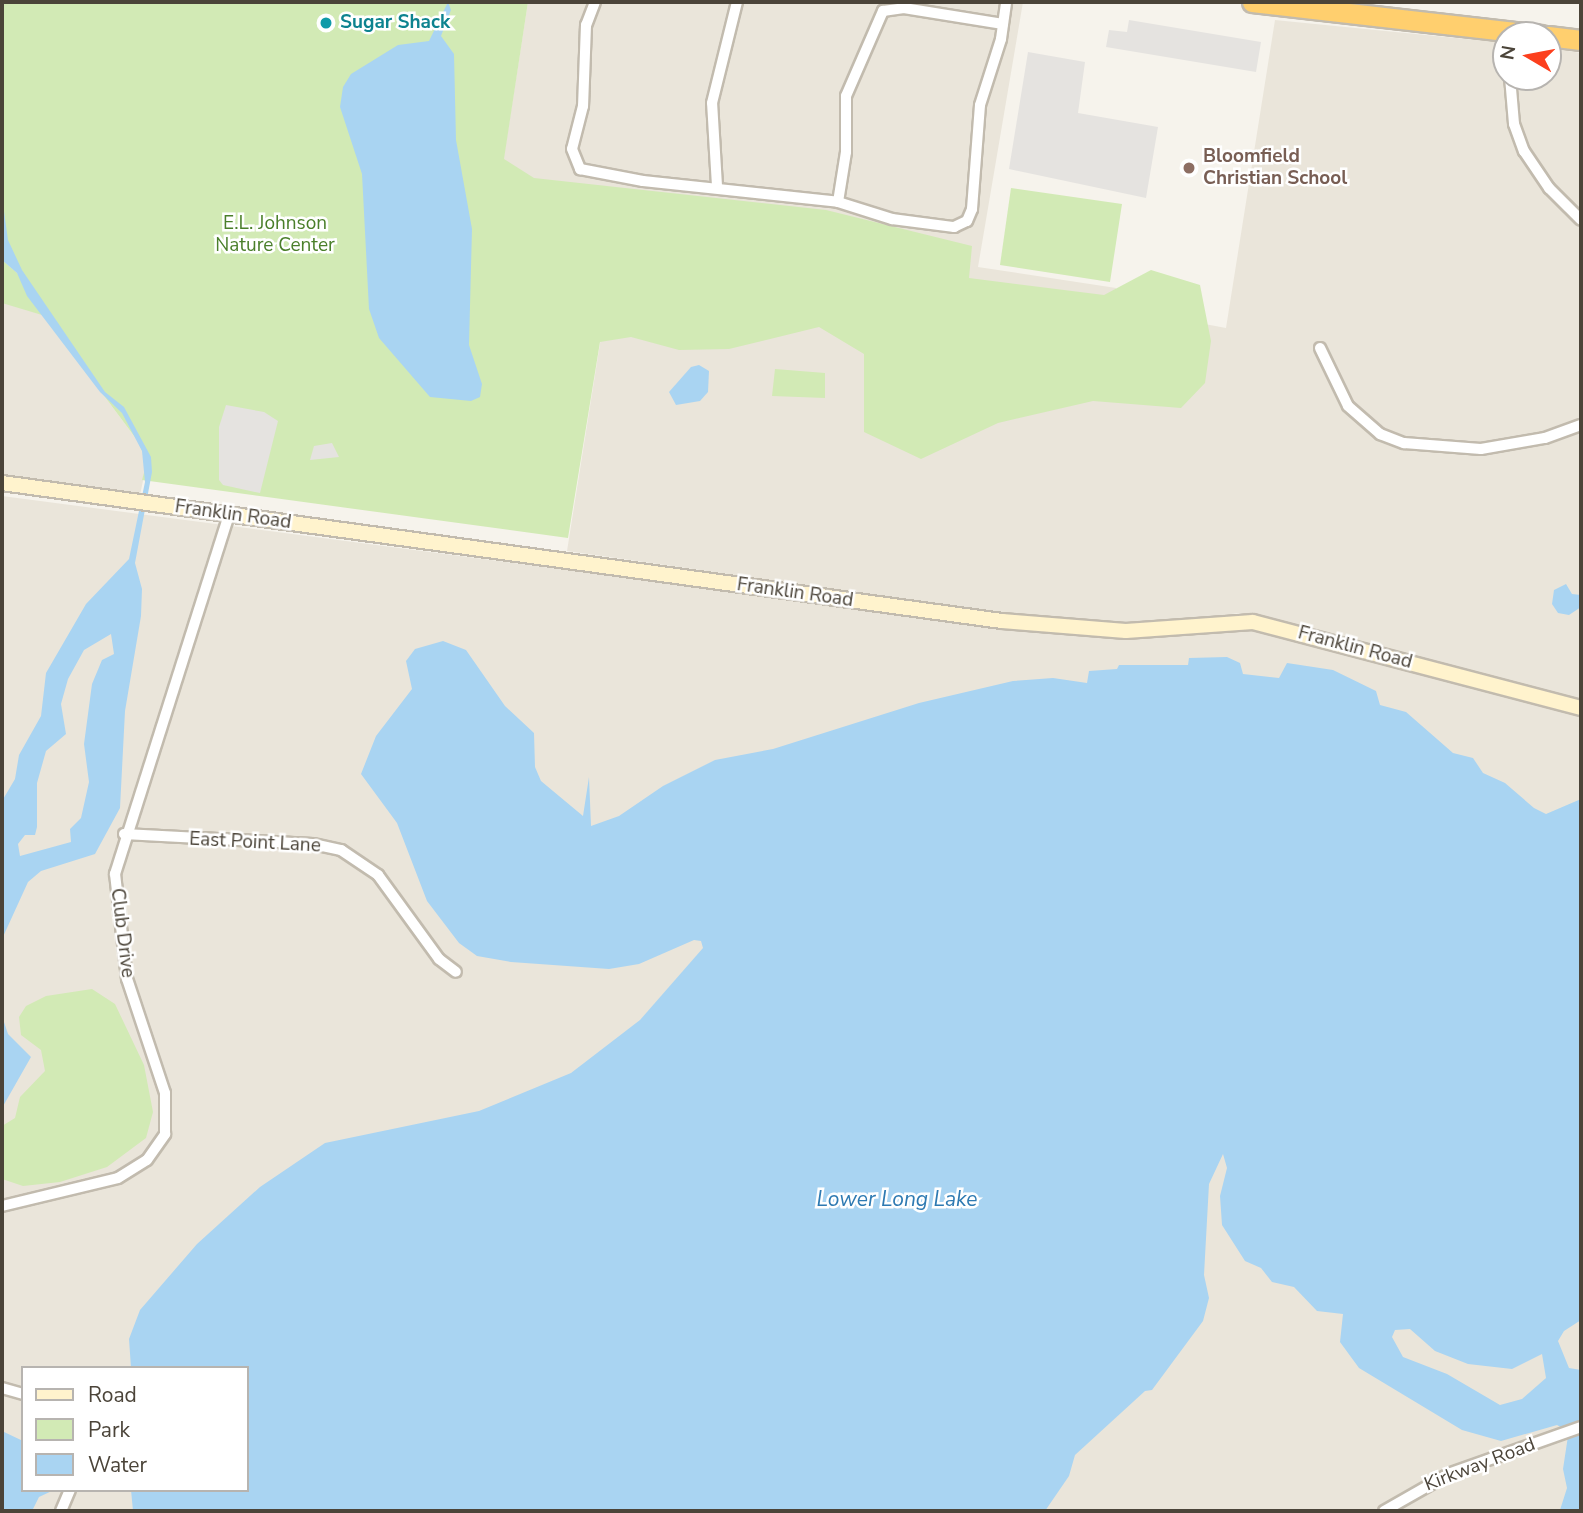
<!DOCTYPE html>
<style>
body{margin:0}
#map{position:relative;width:1583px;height:1513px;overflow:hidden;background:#f6f3ec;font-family:"Nunito Sans",sans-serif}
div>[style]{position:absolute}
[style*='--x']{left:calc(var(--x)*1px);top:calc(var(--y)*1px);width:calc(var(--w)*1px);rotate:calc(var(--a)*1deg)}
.residential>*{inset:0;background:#eae5da}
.green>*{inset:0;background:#d2eab5}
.parking>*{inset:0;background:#e5e3e0}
.water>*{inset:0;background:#a9d4f2}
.roads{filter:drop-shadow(2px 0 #c2bbae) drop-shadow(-2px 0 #c2bbae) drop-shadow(0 2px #c2bbae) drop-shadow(0 -2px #c2bbae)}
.street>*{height:10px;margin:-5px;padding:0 5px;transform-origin:5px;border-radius:5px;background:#fff}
.secondary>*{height:14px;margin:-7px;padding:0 7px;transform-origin:7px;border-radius:7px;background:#fff3cd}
.highway>*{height:19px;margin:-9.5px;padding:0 9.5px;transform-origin:9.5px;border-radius:9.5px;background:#ffcf6e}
.dots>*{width:19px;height:19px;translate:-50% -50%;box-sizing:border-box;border:4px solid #fff;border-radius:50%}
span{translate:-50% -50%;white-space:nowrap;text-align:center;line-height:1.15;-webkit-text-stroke:5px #fff;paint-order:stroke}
.culture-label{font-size:19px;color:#0d838f;font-weight:700}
.left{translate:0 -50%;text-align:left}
.education-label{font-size:19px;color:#785e54;font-weight:700}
.park-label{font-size:19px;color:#4a7f2a}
.street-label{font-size:19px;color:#4b4439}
.water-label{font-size:21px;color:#2e7ab2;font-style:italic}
.frame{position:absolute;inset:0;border:4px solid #4b4439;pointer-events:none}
.legend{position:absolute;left:21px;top:1366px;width:228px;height:126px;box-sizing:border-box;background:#fff;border:2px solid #b7b4b0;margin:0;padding:9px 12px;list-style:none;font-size:21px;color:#4b4439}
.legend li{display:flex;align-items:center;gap:14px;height:35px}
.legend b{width:35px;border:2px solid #b7b4b0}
.north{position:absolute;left:1492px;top:21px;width:70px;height:70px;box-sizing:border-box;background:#fff;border:2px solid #b7b4b0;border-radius:50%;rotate:280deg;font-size:19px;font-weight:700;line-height:28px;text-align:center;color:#4b4439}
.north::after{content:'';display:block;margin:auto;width:24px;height:32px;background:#fc3f1d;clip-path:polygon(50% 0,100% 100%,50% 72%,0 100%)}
</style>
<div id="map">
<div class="residential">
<i style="clip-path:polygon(528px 2px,1023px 2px,978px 267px,1116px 288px,1114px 307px,1226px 328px,1275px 20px,1506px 43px,1506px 77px,1548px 77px,1548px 48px,1581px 53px,1581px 701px,1240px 613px,1152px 623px,1041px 619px,567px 551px,623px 199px,500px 181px)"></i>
<i style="clip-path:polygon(2px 245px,67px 346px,137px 440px,147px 462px,140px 495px,2px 476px)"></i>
<i style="clip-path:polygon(2px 496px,986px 625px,1254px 627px,1581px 714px,1581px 1511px,575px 1511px,974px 1299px,225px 1368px,23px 1368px,23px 1490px,210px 1490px,207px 1511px,2px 1511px)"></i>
</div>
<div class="green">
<i style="clip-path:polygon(2px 2px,528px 2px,504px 159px,534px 178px,826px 210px,972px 246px,969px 278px,1104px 295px,1151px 270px,1200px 285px,1211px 341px,1205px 383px,1181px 408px,1093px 401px,998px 423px,921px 459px,864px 432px,864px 354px,819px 327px,729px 349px,679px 350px,631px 337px,600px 342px,568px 538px,142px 480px,147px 462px,137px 440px,67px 346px,2px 245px)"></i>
<i style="clip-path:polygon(1011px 188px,1122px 204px,1110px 282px,1000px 265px)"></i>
<i style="clip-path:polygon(2px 260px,17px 273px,42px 315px,2px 303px)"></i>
<i style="clip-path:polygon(775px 369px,825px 373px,825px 398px,772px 396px)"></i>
<i style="clip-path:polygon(92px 989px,115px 1004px,144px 1065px,153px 1112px,146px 1138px,107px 1167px,60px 1182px,23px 1186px,2px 1179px,2px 1126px,15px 1118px,20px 1097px,45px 1071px,41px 1050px,21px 1035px,19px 1017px,26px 1006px,46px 996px)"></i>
</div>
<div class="parking">
<i style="clip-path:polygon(1129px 20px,1261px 42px,1256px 72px,1106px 47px,1109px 30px,1127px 32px)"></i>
<i style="clip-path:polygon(1028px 52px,1085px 62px,1078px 113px,1158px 127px,1146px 198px,1009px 169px)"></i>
<i style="clip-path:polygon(226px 405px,264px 412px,278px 421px,260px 493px,223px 485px,219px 480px,219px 427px)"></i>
<i style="clip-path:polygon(332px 443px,339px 457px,310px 460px,314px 446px)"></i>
</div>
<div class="water">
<i style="clip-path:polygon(448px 2px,451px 10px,441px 36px,454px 54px,456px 140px,472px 229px,469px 345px,482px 384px,480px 397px,471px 401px,430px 397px,379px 338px,369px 309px,362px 174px,340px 107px,343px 87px,351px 74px,398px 45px,429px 41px)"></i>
<i style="clip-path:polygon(evenodd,2px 197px,8px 240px,22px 270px,105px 392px,124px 407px,151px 457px,152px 472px,135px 563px,142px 589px,141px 616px,125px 711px,120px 808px,95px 854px,41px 871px,28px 882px,2px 939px,2px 801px,15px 779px,19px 755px,41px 716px,46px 673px,86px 604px,129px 559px,145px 482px,142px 451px,122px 413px,100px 392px,27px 296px,17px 273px,2px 260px,2px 197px,111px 634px,114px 654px,102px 660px,92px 684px,84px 744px,89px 782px,81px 818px,70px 829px,71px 842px,20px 856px,18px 844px,25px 835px,35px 835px,37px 827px,37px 783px,46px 751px,66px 734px,61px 704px,68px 679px,84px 650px,111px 634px)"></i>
<i style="clip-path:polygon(699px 365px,709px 371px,708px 392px,700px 401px,676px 405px,669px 392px,691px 367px)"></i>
<i style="clip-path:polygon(1566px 584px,1572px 594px,1581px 595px,1581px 607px,1569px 615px,1558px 613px,1552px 604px,1554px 590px)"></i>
<i style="clip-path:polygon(evenodd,443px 641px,466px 650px,505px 706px,534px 733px,535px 767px,541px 781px,583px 816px,589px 777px,591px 826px,619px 816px,663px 786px,715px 760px,773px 749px,919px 703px,1013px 681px,1053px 678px,1087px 683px,1089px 671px,1117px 669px,1119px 665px,1188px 665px,1189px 658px,1227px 657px,1240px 663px,1243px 674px,1279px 678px,1287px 663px,1333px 670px,1376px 691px,1380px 705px,1406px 712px,1453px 753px,1473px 758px,1483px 773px,1505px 783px,1534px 808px,1546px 814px,1581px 799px,1581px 1320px,1564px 1331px,1558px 1341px,1569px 1368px,1581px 1370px,1581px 1511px,1560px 1510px,1567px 1488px,1563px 1469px,1568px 1436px,1564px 1429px,1557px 1425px,1501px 1441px,1462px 1430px,1359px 1368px,1340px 1342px,1343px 1314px,1317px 1311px,1294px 1287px,1272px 1282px,1261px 1268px,1245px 1261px,1222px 1225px,1220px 1196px,1227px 1168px,1223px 1154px,1209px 1184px,1204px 1275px,1209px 1298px,1203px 1321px,1152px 1390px,1145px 1391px,1075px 1455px,1069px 1476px,1045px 1511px,133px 1511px,131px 1490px,247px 1490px,247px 1368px,131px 1368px,129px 1339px,140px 1310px,197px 1244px,260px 1187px,325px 1143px,479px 1111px,571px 1073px,640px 1020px,703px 948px,701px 941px,694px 940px,639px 964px,609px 969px,511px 962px,477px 956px,459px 943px,427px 901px,397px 823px,361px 774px,376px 736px,412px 689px,406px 661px,415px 649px,443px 641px,1410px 1329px,1435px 1351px,1468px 1364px,1512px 1369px,1542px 1354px,1546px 1378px,1522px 1399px,1500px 1405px,1447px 1374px,1403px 1357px,1392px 1337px,1395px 1330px,1410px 1329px)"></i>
<i style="clip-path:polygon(2px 1016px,8px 1034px,31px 1057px,2px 1108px)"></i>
<i style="clip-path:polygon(2px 1431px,23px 1441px,23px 1490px,54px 1490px,39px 1497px,32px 1511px,2px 1511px)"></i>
</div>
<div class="roads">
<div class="street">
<i style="--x:595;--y:2;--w:25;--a:111"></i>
<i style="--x:586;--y:25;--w:81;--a:92.1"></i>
<i style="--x:583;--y:106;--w:44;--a:104.3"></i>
<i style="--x:572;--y:149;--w:22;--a:68"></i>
<i style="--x:580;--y:169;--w:64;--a:10.8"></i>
<i style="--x:643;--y:181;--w:196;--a:6.1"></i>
<i style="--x:838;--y:202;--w:57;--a:17.5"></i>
<i style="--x:892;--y:219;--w:63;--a:7.4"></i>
<i style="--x:954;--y:227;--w:14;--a:-25"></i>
<i style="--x:967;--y:221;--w:13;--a:-67"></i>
<i style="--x:972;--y:209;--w:104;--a:-85.6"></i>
<i style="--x:980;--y:105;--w:69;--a:-72.3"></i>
<i style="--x:1001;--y:39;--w:37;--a:-82"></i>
<i style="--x:1510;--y:77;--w:47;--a:85.1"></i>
<i style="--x:1514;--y:124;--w:29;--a:70"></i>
<i style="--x:1524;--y:151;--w:45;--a:56"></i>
<i style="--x:1549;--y:188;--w:45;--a:45"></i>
<i style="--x:717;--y:186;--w:83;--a:-93.4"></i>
<i style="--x:712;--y:103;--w:104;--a:-76.1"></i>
<i style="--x:838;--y:202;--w:51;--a:-80.9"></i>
<i style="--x:846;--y:152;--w:56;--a:-90"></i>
<i style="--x:846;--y:96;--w:93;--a:-66.5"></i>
<i style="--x:883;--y:11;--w:21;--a:-8"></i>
<i style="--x:904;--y:8;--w:100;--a:9.2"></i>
<i style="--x:1320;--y:348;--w:64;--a:64.2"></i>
<i style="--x:1348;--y:406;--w:43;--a:41.2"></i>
<i style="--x:1380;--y:434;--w:26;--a:21"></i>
<i style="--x:1404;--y:443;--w:77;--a:4.5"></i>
<i style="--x:1481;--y:449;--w:65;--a:-9.8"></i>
<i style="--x:1545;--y:438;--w:38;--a:-20"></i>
<i style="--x:124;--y:834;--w:189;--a:3"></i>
<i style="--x:313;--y:844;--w:29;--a:12"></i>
<i style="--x:341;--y:850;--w:45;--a:34"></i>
<i style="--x:378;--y:875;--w:104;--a:54"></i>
<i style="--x:439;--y:959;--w:21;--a:37"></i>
<i style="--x:2;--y:1206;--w:119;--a:-13.6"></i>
<i style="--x:118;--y:1178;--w:34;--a:-32"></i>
<i style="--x:147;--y:1160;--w:32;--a:-55"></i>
<i style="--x:165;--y:1134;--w:41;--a:-90"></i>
<i style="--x:165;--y:1093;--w:120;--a:-108.4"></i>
<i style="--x:127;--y:979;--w:106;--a:-96.5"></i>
<i style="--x:115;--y:874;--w:378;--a:-72.4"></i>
<i style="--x:2;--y:1388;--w:22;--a:16"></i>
<i style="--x:61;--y:1511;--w:23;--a:-67"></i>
<i style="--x:1384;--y:1511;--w:77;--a:-29.6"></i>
<i style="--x:1451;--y:1473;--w:138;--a:-19.5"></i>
</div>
<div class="secondary">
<i style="--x:2;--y:483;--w:1009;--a:7.86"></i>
<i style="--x:1002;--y:621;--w:124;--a:4.6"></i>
<i style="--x:1126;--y:631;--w:127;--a:-4.1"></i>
<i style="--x:1253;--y:622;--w:339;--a:14.7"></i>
</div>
<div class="highway">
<i style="--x:1252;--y:2;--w:291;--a:6.5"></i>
<i style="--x:1548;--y:36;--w:33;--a:7"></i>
</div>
</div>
<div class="dots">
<i style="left:326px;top:23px;background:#0f9aa8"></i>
<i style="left:1189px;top:168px;background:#8d6e63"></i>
</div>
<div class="culture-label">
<span class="left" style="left:340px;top:23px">Sugar Shack</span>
</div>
<div class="education-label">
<span class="left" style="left:1203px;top:168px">Bloomfield<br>Christian School</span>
</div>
<div class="park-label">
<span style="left:275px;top:235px">E.L. Johnson<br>Nature Center</span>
</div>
<div class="street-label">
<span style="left:233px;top:515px;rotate:8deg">Franklin Road</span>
<span style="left:795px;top:593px;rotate:8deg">Franklin Road</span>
<span style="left:1355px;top:648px;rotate:15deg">Franklin Road</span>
<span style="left:255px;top:843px;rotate:3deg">East Point Lane</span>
<span style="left:122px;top:933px;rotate:83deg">Club Drive</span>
<span style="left:1480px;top:1465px;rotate:-21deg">Kirkway Road</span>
</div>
<div class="water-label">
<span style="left:897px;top:1199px">Lower Long Lake</span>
</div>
<div class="frame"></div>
<ul class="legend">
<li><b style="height:9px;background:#fff3cd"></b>Road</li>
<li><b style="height:19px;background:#d2eab5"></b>Park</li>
<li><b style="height:19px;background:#a9d4f2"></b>Water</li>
</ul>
<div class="north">N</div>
</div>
